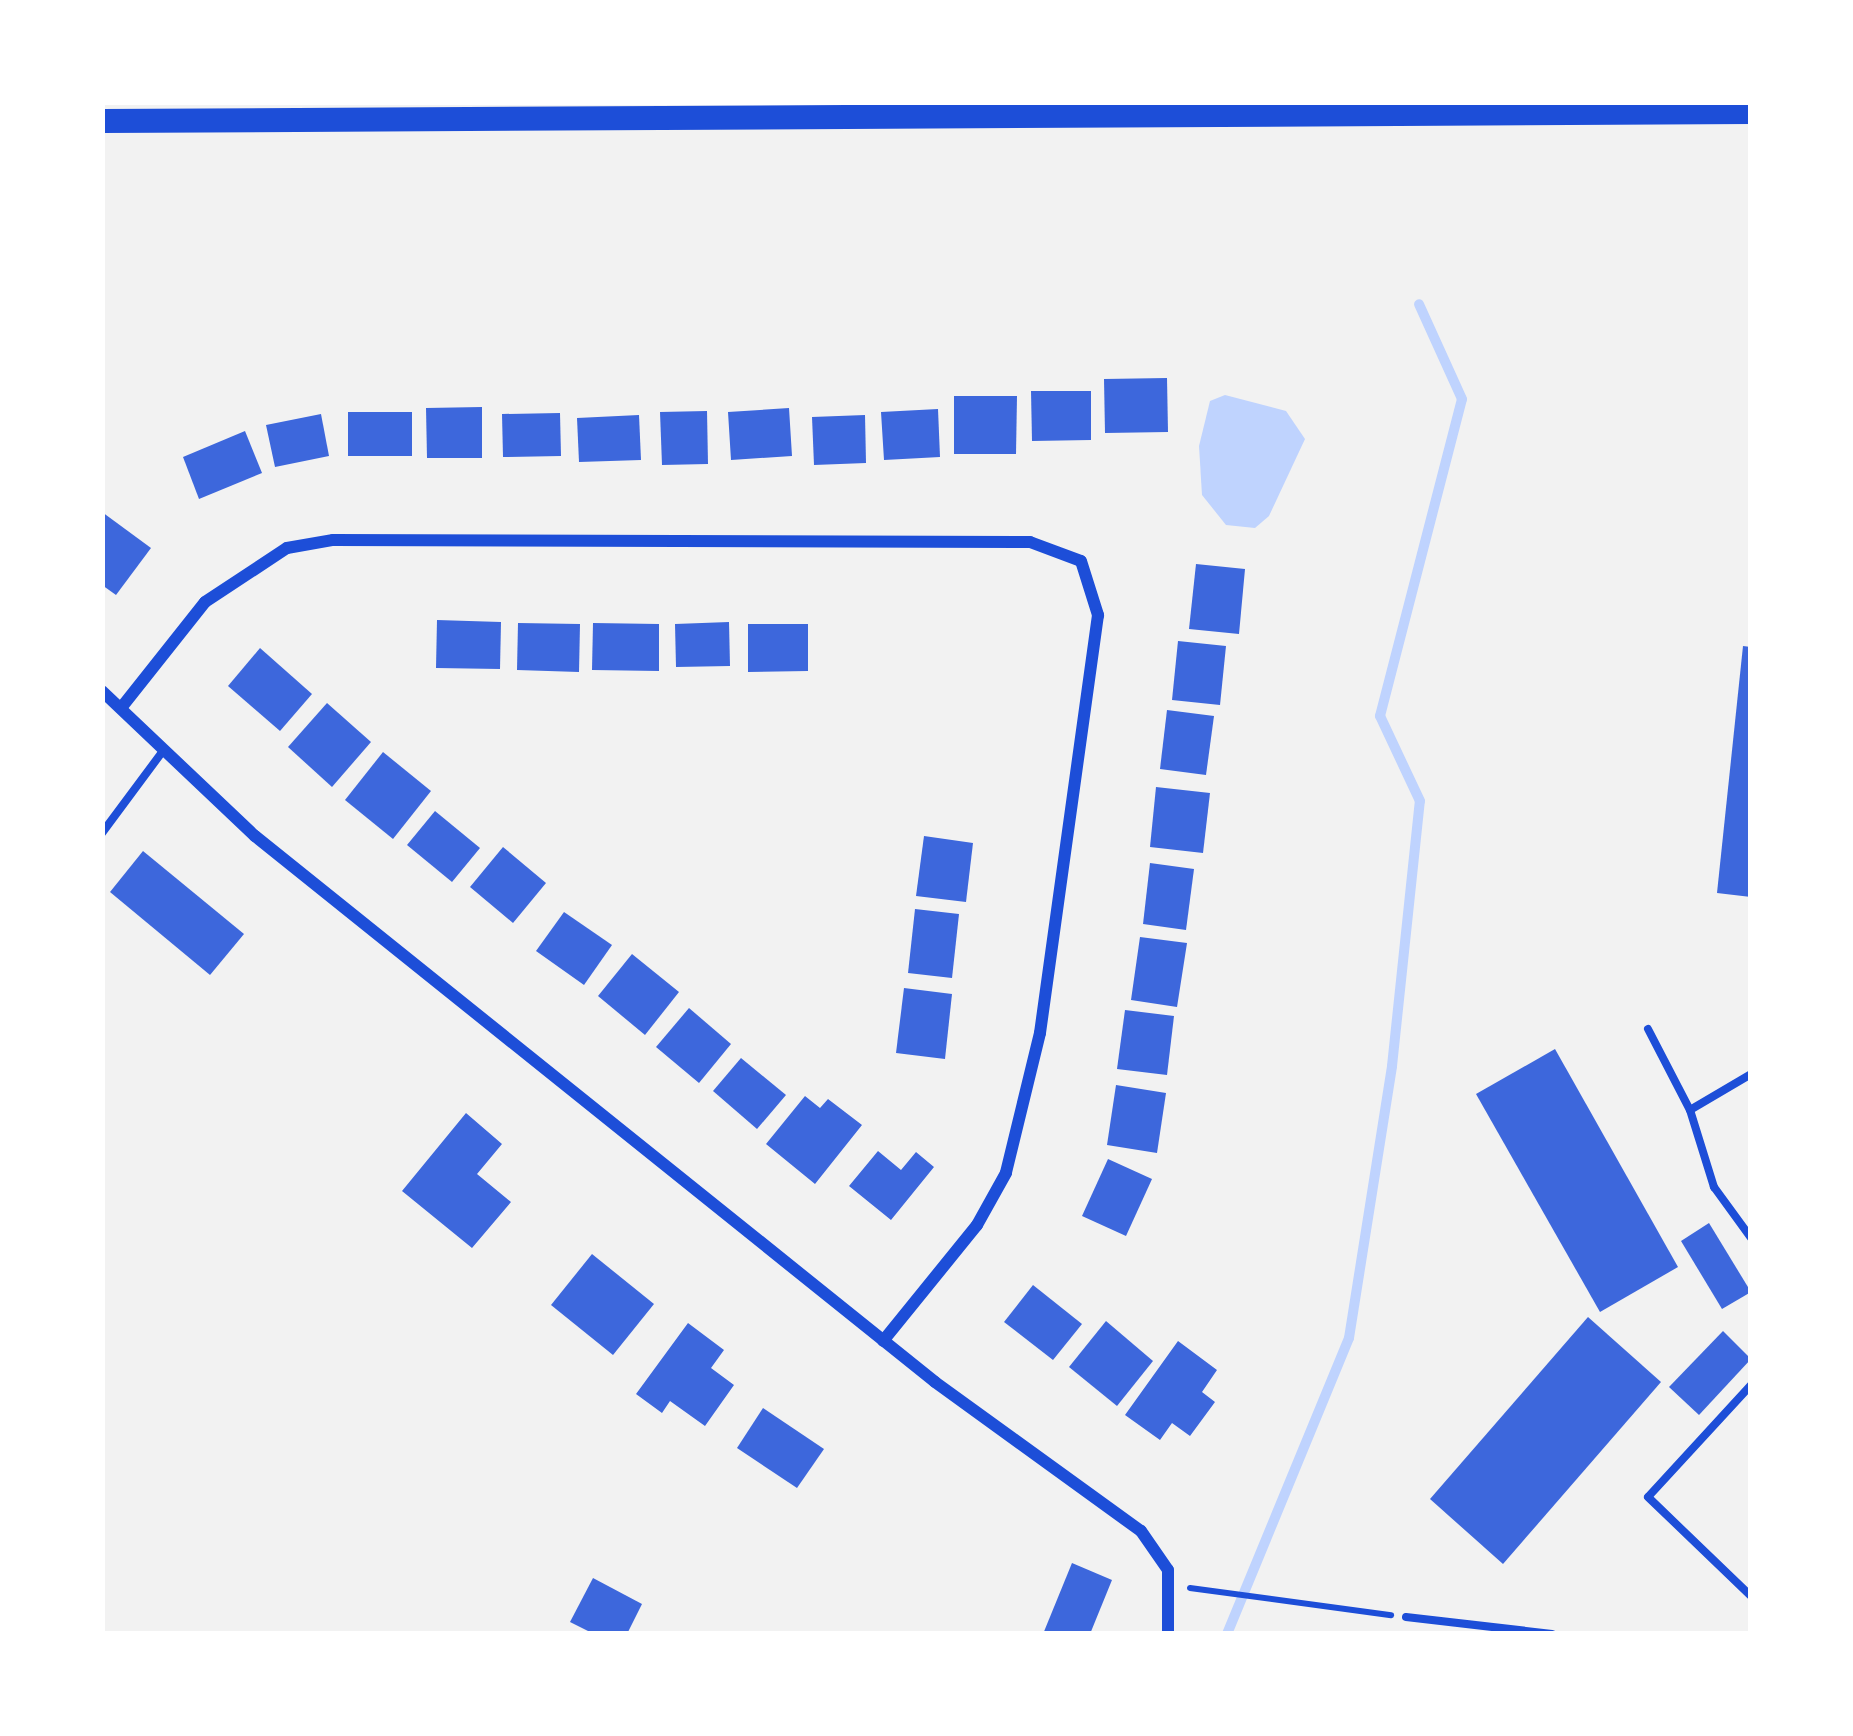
<!DOCTYPE html>
<style>
body{margin:0}
#map{position:relative;width:1853px;height:1736px;overflow:hidden;background:#f2f2f2;font-family:Cabin,sans-serif}
div>[style]{position:absolute}
[style*='--x']{left:calc(var(--x)*1px);top:calc(var(--y)*1px);width:calc(var(--w)*1px);rotate:calc(var(--a)*1deg)}
.water>*{inset:0;background:#bfd3fe}
.stream>*{height:10px;margin:-5px;padding:0 5px;transform-origin:5px;border-radius:5px;background:#bfd3fe}
.building>*{inset:0;background:#3d67dc}
.path>*{height:6px;margin:-3px;padding:0 3px;transform-origin:3px;border-radius:3px;background:#1d4ed8}
.service>*{height:8px;margin:-4px;padding:0 4px;transform-origin:4px;border-radius:4px;background:#1d4ed8}
.minor>*{height:12px;margin:-6px;padding:0 6px;transform-origin:6px;border-radius:6px;background:#1d4ed8}
.motorway>*{height:24px;margin:-12px;padding:0 12px;transform-origin:12px;border-radius:12px;background:#1d4ed8}
span{translate:-50% -50%;white-space:nowrap;text-align:center;line-height:1.15;-webkit-text-stroke:12px #fff;paint-order:stroke}
.frame{position:absolute;inset:0;border:105px solid #fff;pointer-events:none}
</style>
<div id="map">
<div class="water">
<i style="clip-path:polygon(1225px 395px,1286px 411px,1305px 439px,1269px 516px,1255px 528px,1226px 525px,1202px 495px,1199px 446px,1210px 401px)"></i>
</div>
<div class="stream">
<i style="--x:1227;--y:1634;--w:320;--a:-67.6"></i>
<i style="--x:1349;--y:1338;--w:275;--a:-81"></i>
<i style="--x:1392;--y:1066;--w:266;--a:-84"></i>
<i style="--x:1420;--y:801;--w:94;--a:-115.2"></i>
<i style="--x:1380;--y:716;--w:327;--a:-75.5"></i>
<i style="--x:1462;--y:399;--w:104;--a:-114.4"></i>
</div>
<div class="building">
<i style="clip-path:polygon(1167px 378px,1168px 432px,1105px 433px,1104px 379px)"></i>
<i style="clip-path:polygon(1031px 391px,1091px 391px,1091px 440px,1032px 441px)"></i>
<i style="clip-path:polygon(954px 396px,1017px 396px,1016px 454px,954px 454px)"></i>
<i style="clip-path:polygon(482px 407px,482px 458px,427px 458px,426px 408px)"></i>
<i style="clip-path:polygon(789px 408px,792px 456px,731px 460px,728px 412px)"></i>
<i style="clip-path:polygon(938px 409px,940px 457px,884px 460px,881px 412px)"></i>
<i style="clip-path:polygon(707px 411px,708px 464px,662px 465px,660px 412px)"></i>
<i style="clip-path:polygon(348px 412px,412px 412px,412px 456px,348px 456px)"></i>
<i style="clip-path:polygon(560px 413px,561px 456px,503px 457px,502px 414px)"></i>
<i style="clip-path:polygon(321px 414px,329px 456px,275px 467px,266px 425px)"></i>
<i style="clip-path:polygon(639px 415px,641px 460px,579px 462px,577px 418px)"></i>
<i style="clip-path:polygon(865px 415px,866px 463px,814px 465px,812px 417px)"></i>
<i style="clip-path:polygon(245px 431px,262px 473px,199px 499px,183px 457px)"></i>
<i style="clip-path:polygon(102px 512px,151px 548px,116px 595px,102px 585px)"></i>
<i style="clip-path:polygon(1196px 564px,1245px 569px,1239px 634px,1189px 629px)"></i>
<i style="clip-path:polygon(437px 620px,501px 622px,500px 669px,436px 668px)"></i>
<i style="clip-path:polygon(729px 622px,730px 666px,676px 667px,675px 624px)"></i>
<i style="clip-path:polygon(518px 623px,580px 624px,579px 672px,517px 670px)"></i>
<i style="clip-path:polygon(593px 623px,659px 624px,659px 671px,592px 670px)"></i>
<i style="clip-path:polygon(748px 624px,808px 624px,808px 671px,748px 672px)"></i>
<i style="clip-path:polygon(1178px 641px,1226px 646px,1220px 705px,1172px 700px)"></i>
<i style="clip-path:polygon(1743px 646px,1751px 647px,1751px 897px,1717px 893px)"></i>
<i style="clip-path:polygon(260px 648px,312px 694px,280px 731px,228px 686px)"></i>
<i style="clip-path:polygon(327px 703px,371px 742px,332px 787px,288px 747px)"></i>
<i style="clip-path:polygon(1167px 710px,1214px 716px,1206px 775px,1160px 769px)"></i>
<i style="clip-path:polygon(383px 752px,431px 791px,393px 839px,345px 800px)"></i>
<i style="clip-path:polygon(1156px 787px,1210px 793px,1203px 853px,1150px 847px)"></i>
<i style="clip-path:polygon(435px 811px,480px 848px,452px 882px,407px 845px)"></i>
<i style="clip-path:polygon(924px 836px,973px 843px,966px 902px,916px 896px)"></i>
<i style="clip-path:polygon(503px 847px,546px 883px,513px 923px,470px 887px)"></i>
<i style="clip-path:polygon(143px 851px,244px 934px,210px 975px,110px 892px)"></i>
<i style="clip-path:polygon(1150px 863px,1194px 869px,1186px 930px,1143px 924px)"></i>
<i style="clip-path:polygon(915px 909px,959px 914px,952px 978px,908px 973px)"></i>
<i style="clip-path:polygon(564px 912px,612px 945px,584px 985px,536px 951px)"></i>
<i style="clip-path:polygon(1140px 937px,1187px 943px,1177px 1007px,1131px 1000px)"></i>
<i style="clip-path:polygon(632px 954px,679px 992px,645px 1035px,598px 996px)"></i>
<i style="clip-path:polygon(904px 988px,952px 994px,945px 1059px,896px 1053px)"></i>
<i style="clip-path:polygon(689px 1008px,731px 1044px,699px 1083px,656px 1047px)"></i>
<i style="clip-path:polygon(1125px 1010px,1174px 1016px,1167px 1075px,1117px 1069px)"></i>
<i style="clip-path:polygon(1555px 1049px,1678px 1267px,1600px 1312px,1476px 1094px)"></i>
<i style="clip-path:polygon(741px 1058px,786px 1095px,757px 1129px,713px 1091px)"></i>
<i style="clip-path:polygon(1116px 1085px,1166px 1093px,1157px 1153px,1107px 1145px)"></i>
<i style="clip-path:polygon(805px 1096px,820px 1108px,828px 1099px,862px 1125px,815px 1184px,766px 1144px)"></i>
<i style="clip-path:polygon(466px 1113px,502px 1144px,477px 1174px,511px 1202px,472px 1248px,402px 1191px)"></i>
<i style="clip-path:polygon(878px 1151px,901px 1170px,916px 1152px,934px 1167px,891px 1220px,849px 1186px)"></i>
<i style="clip-path:polygon(1108px 1159px,1152px 1179px,1126px 1236px,1082px 1216px)"></i>
<i style="clip-path:polygon(1709px 1223px,1751px 1292px,1722px 1309px,1681px 1241px)"></i>
<i style="clip-path:polygon(592px 1254px,654px 1304px,613px 1355px,551px 1305px)"></i>
<i style="clip-path:polygon(1033px 1285px,1082px 1324px,1053px 1360px,1004px 1322px)"></i>
<i style="clip-path:polygon(1588px 1317px,1661px 1382px,1503px 1564px,1430px 1499px)"></i>
<i style="clip-path:polygon(1106px 1321px,1153px 1361px,1117px 1406px,1069px 1367px)"></i>
<i style="clip-path:polygon(688px 1323px,724px 1350px,711px 1368px,734px 1385px,705px 1426px,670px 1401px,662px 1413px,636px 1394px)"></i>
<i style="clip-path:polygon(1723px 1331px,1751px 1359px,1699px 1415px,1669px 1387px)"></i>
<i style="clip-path:polygon(1178px 1341px,1217px 1370px,1202px 1392px,1215px 1402px,1190px 1436px,1172px 1423px,1160px 1440px,1125px 1415px)"></i>
<i style="clip-path:polygon(763px 1408px,824px 1449px,797px 1488px,737px 1448px)"></i>
<i style="clip-path:polygon(1072px 1563px,1112px 1580px,1090px 1634px,1043px 1634px)"></i>
<i style="clip-path:polygon(593px 1578px,642px 1604px,627px 1634px,594px 1634px,570px 1622px)"></i>
</div>
<div class="path">
<i style="--x:1190;--y:1588;--w:203;--a:7.7"></i>
</div>
<div class="service">
<i style="--x:102;--y:833;--w:102;--a:-53.4"></i>
<i style="--x:1648;--y:1029;--w:91;--a:62.6"></i>
<i style="--x:1690;--y:1110;--w:81;--a:72.7"></i>
<i style="--x:1714;--y:1187;--w:63;--a:54"></i>
<i style="--x:1690;--y:1110;--w:71;--a:-30.5"></i>
<i style="--x:1751;--y:1385;--w:152;--a:132.6"></i>
<i style="--x:1648;--y:1497;--w:143;--a:43.9"></i>
<i style="--x:1406;--y:1617;--w:147;--a:6.6"></i>
</div>
<div class="minor">
<i style="--x:102;--y:691;--w:211;--a:43.5"></i>
<i style="--x:255;--y:836;--w:872;--a:38.76"></i>
<i style="--x:935;--y:1382;--w:254;--a:35.9"></i>
<i style="--x:1141;--y:1531;--w:47;--a:55.3"></i>
<i style="--x:1168;--y:1570;--w:64;--a:90"></i>
<i style="--x:121;--y:708;--w:135;--a:-51.6"></i>
<i style="--x:205;--y:602;--w:98;--a:-33.4"></i>
<i style="--x:287;--y:548;--w:47;--a:-9.9"></i>
<i style="--x:333;--y:540;--w:697;--a:0.16"></i>
<i style="--x:1030;--y:542;--w:54;--a:20.4"></i>
<i style="--x:1081;--y:561;--w:57;--a:72.5"></i>
<i style="--x:1098;--y:615;--w:422;--a:97.9"></i>
<i style="--x:1040;--y:1033;--w:144;--a:103.7"></i>
<i style="--x:1006;--y:1173;--w:60;--a:119.1"></i>
<i style="--x:977;--y:1225;--w:149;--a:129"></i>
</div>
<div class="motorway">
<i style="--x:102;--y:121;--w:1649;--a:-0.31"></i>
</div>
<div class="frame"></div>
</div>
